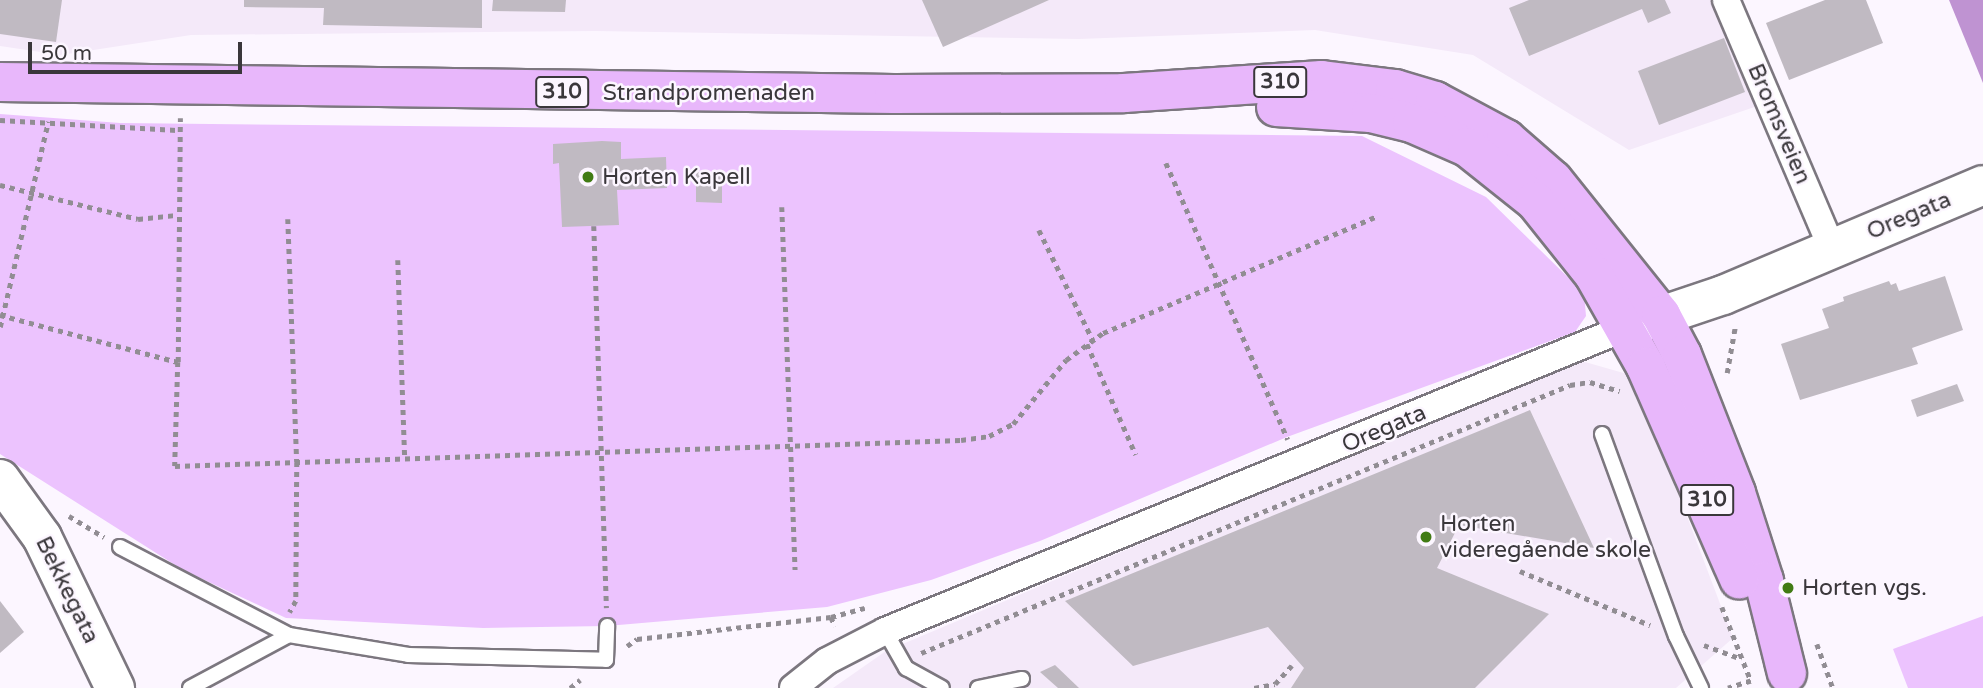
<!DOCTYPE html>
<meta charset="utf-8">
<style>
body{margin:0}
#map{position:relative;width:1983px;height:688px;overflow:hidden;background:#fcf6ff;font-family:"Varela Round",sans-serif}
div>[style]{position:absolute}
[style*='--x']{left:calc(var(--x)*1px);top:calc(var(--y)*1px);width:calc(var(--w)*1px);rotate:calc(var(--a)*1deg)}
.built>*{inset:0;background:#f4e9f9}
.green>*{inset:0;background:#ecc3fe}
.water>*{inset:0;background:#bf93d2}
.building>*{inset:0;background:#c0bac2}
.path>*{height:4.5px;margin-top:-2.25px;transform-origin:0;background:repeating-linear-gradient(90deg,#918d93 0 5px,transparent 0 10px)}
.roads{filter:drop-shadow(2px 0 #7c777f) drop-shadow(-2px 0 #7c777f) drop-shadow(0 2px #7c777f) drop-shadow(0 -2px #7c777f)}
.service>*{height:14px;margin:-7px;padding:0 7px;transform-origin:7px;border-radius:7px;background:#fff}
.minor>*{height:26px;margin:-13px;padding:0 13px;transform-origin:13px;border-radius:13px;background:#fff}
.secondary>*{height:38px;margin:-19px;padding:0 19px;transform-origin:19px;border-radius:19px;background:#fff}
.primary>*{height:38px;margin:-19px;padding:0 19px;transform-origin:19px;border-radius:19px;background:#e8b7fb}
.dots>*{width:19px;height:19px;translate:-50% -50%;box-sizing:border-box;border:4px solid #fcf6ff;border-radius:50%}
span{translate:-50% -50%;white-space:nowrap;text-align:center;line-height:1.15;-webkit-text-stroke:5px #fcf6ff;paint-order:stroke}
.shield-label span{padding:2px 5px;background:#fcf6ff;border:2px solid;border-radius:5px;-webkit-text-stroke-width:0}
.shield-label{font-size:21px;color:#3a373b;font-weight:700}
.street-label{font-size:23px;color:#3a373b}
.poi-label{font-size:23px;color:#3a373b}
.left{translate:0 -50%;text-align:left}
.scale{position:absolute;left:28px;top:42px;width:214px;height:32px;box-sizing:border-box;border:4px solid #3a373b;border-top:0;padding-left:9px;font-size:21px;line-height:24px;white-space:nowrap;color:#3a373b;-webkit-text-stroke:5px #fcf6ff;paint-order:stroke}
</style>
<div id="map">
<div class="built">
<i style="clip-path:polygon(0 0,1726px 0,1769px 102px,1629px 150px,1473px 55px,1315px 30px,1079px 39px,596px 31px,191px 35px,61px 55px,0 46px)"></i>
<i style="clip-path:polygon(1578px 360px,1627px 374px,1645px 405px,1733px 638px,1676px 688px,833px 688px,886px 651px)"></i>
</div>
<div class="green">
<i style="clip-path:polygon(0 114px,120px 123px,1362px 136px,1486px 197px,1584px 293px,1586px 316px,1575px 332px,1287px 437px,1040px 541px,931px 580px,827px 607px,607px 626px,483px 628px,286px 618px,183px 570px,0 454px)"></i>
<i style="clip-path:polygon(1983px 616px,1983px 688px,1908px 688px,1893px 649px)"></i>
</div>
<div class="water">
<i style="clip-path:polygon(1949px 0,1983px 0,1983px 83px)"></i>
</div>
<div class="building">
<i style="clip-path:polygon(0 0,62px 0,56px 42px,0 34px)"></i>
<i style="clip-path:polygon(244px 0,482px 0,482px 28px,323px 25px,324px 8px,244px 7px)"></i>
<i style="clip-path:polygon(493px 0,566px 0,565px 12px,492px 11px)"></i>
<i style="clip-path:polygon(922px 0,1049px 0,943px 47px)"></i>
<i style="clip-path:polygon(1529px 0,1665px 0,1671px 13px,1648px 23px,1642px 9px,1529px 56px,1509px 8px)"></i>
<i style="clip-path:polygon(1825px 0,1866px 0,1883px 43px,1789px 80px,1766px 23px)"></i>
<i style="clip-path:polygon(1724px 38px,1745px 92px,1659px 125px,1638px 71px)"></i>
<i style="clip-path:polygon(602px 141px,621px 142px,621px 159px,666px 157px,667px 188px,617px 190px,619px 225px,562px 227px,559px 163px,553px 164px,553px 144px)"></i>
<i style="clip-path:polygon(696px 172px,722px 173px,722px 203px,696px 202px)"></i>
<i style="clip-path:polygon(1945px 276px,1963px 330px,1912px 348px,1918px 364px,1800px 400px,1781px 344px,1829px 328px,1822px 309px,1844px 301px,1843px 297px,1889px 281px,1891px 285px,1896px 283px,1899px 291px)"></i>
<i style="clip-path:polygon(1957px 384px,1964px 401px,1917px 417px,1911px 400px)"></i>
<i style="clip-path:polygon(1530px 410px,1594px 548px,1459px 525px,1437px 568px,1549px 614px,1475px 688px,1291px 688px,1304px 668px,1268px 627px,1133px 666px,1065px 601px)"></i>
<i style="clip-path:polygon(0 601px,24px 632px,0 653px)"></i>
<i style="clip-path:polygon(1055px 665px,1079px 688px,1058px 688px,1040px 672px)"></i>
</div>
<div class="path">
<i style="--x:0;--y:120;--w:177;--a:3.2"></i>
<i style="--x:1166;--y:163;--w:302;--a:66.2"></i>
<i style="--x:0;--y:185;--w:142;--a:13.8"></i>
<i style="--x:138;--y:219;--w:37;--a:-6"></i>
<i style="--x:782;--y:207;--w:363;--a:87.9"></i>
<i style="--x:288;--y:219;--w:243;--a:87.9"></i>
<i style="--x:297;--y:462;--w:139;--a:90.4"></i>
<i style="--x:296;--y:601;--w:13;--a:119"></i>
<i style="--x:594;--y:226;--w:382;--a:88.1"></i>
<i style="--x:1039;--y:230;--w:123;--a:63.9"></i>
<i style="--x:398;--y:260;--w:199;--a:88"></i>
<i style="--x:0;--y:315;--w:184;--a:14.8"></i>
<i style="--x:178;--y:362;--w:104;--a:91.7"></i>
<i style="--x:175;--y:466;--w:786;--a:-1.89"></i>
<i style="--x:961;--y:440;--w:28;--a:-8"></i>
<i style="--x:989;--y:436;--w:27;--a:-27"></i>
<i style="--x:1013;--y:424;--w:83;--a:-50.4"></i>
<i style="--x:1066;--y:360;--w:46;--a:-36.1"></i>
<i style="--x:1103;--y:333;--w:296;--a:-23.1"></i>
<i style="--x:0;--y:327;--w:211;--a:-76.8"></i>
<i style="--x:1087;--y:344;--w:121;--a:66.2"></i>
<i style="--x:178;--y:362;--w:244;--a:-89.5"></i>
<i style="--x:1727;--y:373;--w:47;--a:-80.1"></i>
<i style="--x:69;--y:516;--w:41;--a:31"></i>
<i style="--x:1520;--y:571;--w:141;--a:22.6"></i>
<i style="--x:1722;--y:607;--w:79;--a:68.6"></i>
<i style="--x:1751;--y:681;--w:24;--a:163"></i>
<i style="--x:831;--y:617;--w:10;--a:66"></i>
<i style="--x:1817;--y:644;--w:47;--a:70"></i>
<i style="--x:1704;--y:645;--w:40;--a:20.2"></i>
<i style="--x:627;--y:646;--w:12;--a:-35"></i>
<i style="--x:637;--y:639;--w:195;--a:-6.5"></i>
<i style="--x:831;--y:617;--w:35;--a:-15"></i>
<i style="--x:921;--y:653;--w:702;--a:-22.44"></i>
<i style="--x:1570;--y:385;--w:20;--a:-9"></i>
<i style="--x:1590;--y:382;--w:31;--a:17"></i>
<i style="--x:570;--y:688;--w:13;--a:-39"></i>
<i style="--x:1254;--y:688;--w:21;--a:-11"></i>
<i style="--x:1275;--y:684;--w:25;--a:-48"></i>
</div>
<div class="roads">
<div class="service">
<i style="--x:1602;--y:434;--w:215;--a:69.9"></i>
<i style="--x:1676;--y:636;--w:58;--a:64.3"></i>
<i style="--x:120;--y:547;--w:191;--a:27.5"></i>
<i style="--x:885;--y:631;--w:43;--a:60.4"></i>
<i style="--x:906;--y:668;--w:41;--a:29.1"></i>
<i style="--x:190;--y:688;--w:112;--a:-28.2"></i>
<i style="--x:289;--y:635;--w:121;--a:9.5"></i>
<i style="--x:408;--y:655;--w:198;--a:1.4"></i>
<i style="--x:606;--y:660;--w:34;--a:-88"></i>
<i style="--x:978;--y:688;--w:45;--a:-11.6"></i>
</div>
<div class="minor">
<i style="--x:1726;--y:0;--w:270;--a:66.9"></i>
<i style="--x:793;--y:688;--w:43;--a:-38.5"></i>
<i style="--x:827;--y:661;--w:65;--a:-27.3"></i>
<i style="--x:885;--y:631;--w:800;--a:-22.27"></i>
</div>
<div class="secondary">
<i style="--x:1631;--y:326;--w:97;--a:-18.6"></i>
<i style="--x:1723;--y:295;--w:282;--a:-22.9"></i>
<i style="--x:0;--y:479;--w:72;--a:54.1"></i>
<i style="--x:42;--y:537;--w:168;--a:64.2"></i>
</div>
<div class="primary">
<i style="--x:0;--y:82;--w:894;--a:0.77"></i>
<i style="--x:894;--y:94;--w:230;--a:-0.2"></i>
<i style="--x:1124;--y:93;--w:198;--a:-3.8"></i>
<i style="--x:1322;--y:80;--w:74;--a:7"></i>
<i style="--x:1395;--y:89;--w:42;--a:16.7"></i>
<i style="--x:1435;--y:101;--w:81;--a:28.2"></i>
<i style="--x:1506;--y:139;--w:62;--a:41.1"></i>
<i style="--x:1553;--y:180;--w:173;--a:51.3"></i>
<i style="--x:1661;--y:315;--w:45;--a:62.3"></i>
<i style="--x:1682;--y:355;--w:148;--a:68.6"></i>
<i style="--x:1736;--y:493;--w:92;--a:72.3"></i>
<i style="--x:1764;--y:581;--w:95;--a:76"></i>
<i style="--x:1276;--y:107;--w:95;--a:3.6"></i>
<i style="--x:1371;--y:113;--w:42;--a:13.7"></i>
<i style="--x:1412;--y:123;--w:60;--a:23.6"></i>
<i style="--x:1467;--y:147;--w:87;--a:38.5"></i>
<i style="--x:1535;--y:201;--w:95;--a:51.4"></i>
<i style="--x:1594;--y:275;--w:106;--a:60.5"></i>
<i style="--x:1646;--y:367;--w:232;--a:66.3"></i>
</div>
</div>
<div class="dots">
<i style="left:588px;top:177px;background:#417b14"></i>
<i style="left:1426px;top:537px;background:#417b14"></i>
<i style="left:1788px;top:588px;background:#417b14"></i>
</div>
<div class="shield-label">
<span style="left:1280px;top:82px">310</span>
<span style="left:562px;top:92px">310</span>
<span style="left:1707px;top:500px">310</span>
</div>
<div class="street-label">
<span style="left:709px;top:93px">Strandpromenaden</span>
<span style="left:1779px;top:124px;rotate:67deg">Bromsveien</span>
<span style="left:1909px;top:216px;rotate:-23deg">Oregata</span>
<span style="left:1384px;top:429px;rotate:-23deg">Oregata</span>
<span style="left:67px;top:590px;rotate:64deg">Bekkegata</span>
</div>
<div class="poi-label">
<span class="left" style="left:602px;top:177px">Horten Kapell</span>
<span class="left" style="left:1440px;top:537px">Horten<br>videregående skole</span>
<span class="left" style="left:1802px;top:588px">Horten vgs.</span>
</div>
<div class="scale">50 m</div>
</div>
